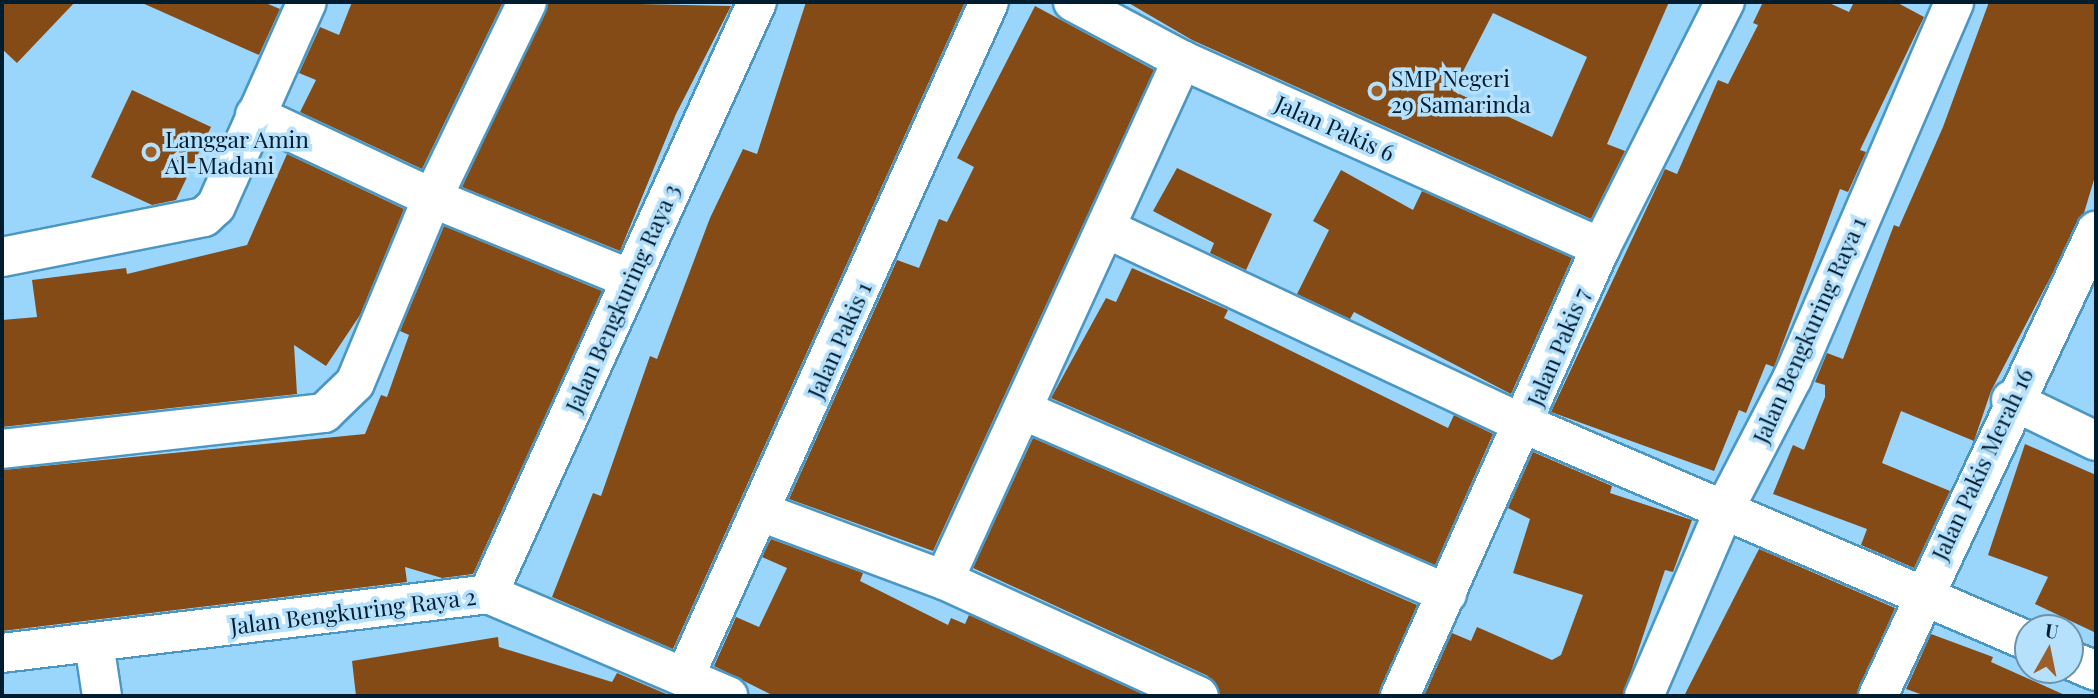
<!DOCTYPE html>
<style>
body{margin:0}
#map{position:relative;width:2098px;height:698px;overflow:hidden;background:#9ad5fb;font-family:"Playfair Display",serif}
div>[style]{position:absolute}
[style*='--x']{left:calc(var(--x)*1px);top:calc(var(--y)*1px);width:calc(var(--w)*1px);rotate:calc(var(--a)*1deg)}
.building>*{inset:0;background:#854b17}
.roads{filter:drop-shadow(2px 0 #4b97c4) drop-shadow(-2px 0 #4b97c4) drop-shadow(0 2px #4b97c4) drop-shadow(0 -2px #4b97c4)}
.street>*{height:38px;margin:-19px;padding:0 19px;transform-origin:19px;border-radius:19px;background:#fff}
.dots>*{width:19px;height:19px;translate:-50% -50%;box-sizing:border-box;border:4px solid #b5e1fd;border-radius:50%}
span{translate:-50% -50%;white-space:nowrap;text-align:center;line-height:1.15;-webkit-text-stroke:7px #b5e1fd;paint-order:stroke}
.poi-label{font-size:23px;color:#001d2f}
.left{translate:0 -50%;text-align:left}
.street-label{font-size:23px;color:#001d2f}
.frame{position:absolute;inset:0;border:4px solid #001d2f;pointer-events:none}
.north{position:absolute;left:2014px;top:614px;width:70px;height:70px;box-sizing:border-box;background:#b5e1fd;border:2px solid #6d93ab;border-radius:50%;rotate:9deg;font-size:19px;font-weight:700;line-height:28px;text-align:center;color:#001d2f}
.north::after{content:'';display:block;margin:auto;width:24px;height:32px;background:#9e5e28;clip-path:polygon(50% 0,100% 100%,50% 72%,0 100%)}
</style>
<div id="map">
<div class="building">
<i style="clip-path:polygon(2px 2px,75px 2px,17px 63px,2px 49px)"></i>
<i style="clip-path:polygon(140px 2px,263px 2px,280px 9px,259px 55px)"></i>
<i style="clip-path:polygon(352px 2px,503px 2px,422px 169px,300px 112px,316px 80px,299px 73px,320px 27px,339px 35px)"></i>
<i style="clip-path:polygon(549px 2px,731px 6px,676px 114px,620px 251px,462px 187px)"></i>
<i style="clip-path:polygon(806px 2px,965px 2px,673px 649px,552px 597px,593px 493px,601px 496px,650px 356px,657px 359px,710px 218px,743px 149px,757px 154px)"></i>
<i style="clip-path:polygon(evenodd,1127px 2px,1669px 2px,1607px 144px,1625px 151px,1591px 219px,1192px 40px,1127px 2px,1493px 13px,1587px 57px,1552px 137px,1453px 91px,1493px 13px)"></i>
<i style="clip-path:polygon(1763px 2px,1827px 2px,1849px 12px,1854px 2px,1896px 2px,1924px 17px,1860px 150px,1866px 152px,1848px 192px,1840px 189px,1774px 367px,1766px 364px,1746px 413px,1739px 410px,1714px 471px,1551px 412px,1665px 169px,1677px 174px,1718px 80px,1728px 84px,1758px 25px,1753px 23px)"></i>
<i style="clip-path:polygon(1989px 2px,2096px 2px,2096px 173px,2084px 213px,1991px 391px,1974px 441px,1901px 411px,1882px 463px,1950px 491px,1914px 568px,1861px 545px,1867px 529px,1773px 494px,1793px 445px,1804px 450px,1825px 397px,1825px 385px,1815px 382px,1827px 353px,1843px 359px,1894px 225px,1899px 227px,1943px 127px)"></i>
<i style="clip-path:polygon(1035px 6px,1154px 70px,933px 551px,789px 499px,897px 260px,919px 268px,939px 219px,947px 222px,974px 167px,957px 158px)"></i>
<i style="clip-path:polygon(132px 90px,211px 127px,176px 200px,152px 205px,91px 177px)"></i>
<i style="clip-path:polygon(287px 154px,404px 209px,360px 315px,326px 366px,294px 345px,297px 394px,2px 427px,2px 320px,37px 317px,32px 280px,126px 268px,127px 274px,247px 245px)"></i>
<i style="clip-path:polygon(1177px 168px,1272px 214px,1246px 270px,1210px 253px,1214px 243px,1153px 211px)"></i>
<i style="clip-path:polygon(1341px 170px,1413px 210px,1422px 191px,1572px 258px,1511px 394px,1354px 312px,1350px 319px,1297px 294px,1329px 230px,1313px 221px)"></i>
<i style="clip-path:polygon(444px 226px,602px 291px,473px 574px,442px 578px,405px 567px,407px 582px,2px 631px,2px 470px,365px 434px,381px 395px,387px 397px,409px 335px,400px 331px)"></i>
<i style="clip-path:polygon(1132px 268px,1228px 310px,1224px 318px,1448px 428px,1454px 415px,1493px 434px,1435px 565px,1051px 398px,1106px 298px,1116px 302px)"></i>
<i style="clip-path:polygon(1033px 438px,1417px 605px,1378px 696px,1220px 696px,1208px 676px,973px 568px)"></i>
<i style="clip-path:polygon(2025px 444px,2096px 475px,2096px 633px,2035px 604px,2048px 577px,1988px 555px)"></i>
<i style="clip-path:polygon(1533px 452px,1612px 486px,1610px 493px,1692px 520px,1673px 572px,1665px 570px,1623px 696px,1424px 696px,1452px 633px,1471px 641px,1477px 627px,1552px 660px,1561px 655px,1583px 595px,1513px 573px,1530px 519px,1508px 508px)"></i>
<i style="clip-path:polygon(771px 539px,863px 573px,860px 581px,948px 625px,951px 618px,965px 624px,969px 615px,1147px 696px,774px 696px,714px 666px,736px 617px,759px 627px,787px 568px,762px 557px)"></i>
<i style="clip-path:polygon(1759px 549px,1895px 608px,1856px 696px,1684px 696px)"></i>
<i style="clip-path:polygon(1931px 634px,1993px 657px,1991px 662px,2067px 696px,1926px 696px,1906px 689px)"></i>
<i style="clip-path:polygon(498px 637px,499px 647px,612px 682px,617px 673px,671px 696px,356px 696px,352px 661px)"></i>
</div>
<div class="roads">
<div class="street">
<i style="--x:1073;--y:2;--w:123;--a:28"></i>
<i style="--x:1182;--y:60;--w:459;--a:24.1"></i>
<i style="--x:255;--y:115;--w:195;--a:25.1"></i>
<i style="--x:432;--y:198;--w:214;--a:22.2"></i>
<i style="--x:1107;--y:229;--w:460;--a:25.1"></i>
<i style="--x:1524;--y:424;--w:549;--a:23.29"></i>
<i style="--x:2;--y:257;--w:206;--a:-11.2"></i>
<i style="--x:204;--y:217;--w:16;--a:-43"></i>
<i style="--x:216;--y:206;--w:223;--a:-66"></i>
<i style="--x:2011;--y:400;--w:94;--a:25.8"></i>
<i style="--x:1025;--y:411;--w:460;--a:23.4"></i>
<i style="--x:2;--y:449;--w:324;--a:-6.4"></i>
<i style="--x:324;--y:413;--w:43;--a:-44.1"></i>
<i style="--x:355;--y:383;--w:193;--a:-67.4"></i>
<i style="--x:429;--y:205;--w:225;--a:-64.2"></i>
<i style="--x:761;--y:512;--w:195;--a:20.4"></i>
<i style="--x:944;--y:580;--w:280;--a:24.5"></i>
<i style="--x:944;--y:580;--w:572;--a:-65.41"></i>
<i style="--x:488;--y:594;--w:650;--a:-65.56"></i>
<i style="--x:94;--y:643;--w:54;--a:81.4"></i>
<i style="--x:2;--y:653;--w:490;--a:-6.9"></i>
<i style="--x:488;--y:594;--w:261;--a:23"></i>
<i style="--x:2070;--y:660;--w:28;--a:23"></i>
<i style="--x:685;--y:676;--w:739;--a:-65.72"></i>
<i style="--x:1400;--y:696;--w:492;--a:-65.9"></i>
<i style="--x:1601;--y:247;--w:275;--a:-63.2"></i>
<i style="--x:1644;--y:696;--w:205;--a:-66.7"></i>
<i style="--x:1725;--y:508;--w:145;--a:-62.6"></i>
<i style="--x:1792;--y:379;--w:410;--a:-66.7"></i>
<i style="--x:1878;--y:696;--w:514;--a:-64.88"></i>
</div>
</div>
<div class="dots">
<i style="left:1377px;top:91px;background:#9e5e28"></i>
<i style="left:151px;top:152px;background:#9e5e28"></i>
</div>
<div class="poi-label">
<span class="left" style="left:1391px;top:91px">SMP Negeri<br>29 Samarinda</span>
<span class="left" style="left:165px;top:152px">Langgar Amin<br>Al-Madani</span>
</div>
<div class="street-label">
<span style="left:1335px;top:128px;rotate:24deg">Jalan Pakis 6</span>
<span style="left:622px;top:298px;rotate:-66deg">Jalan Bengkuring Raya 3</span>
<span style="left:1809px;top:330px;rotate:-66deg">Jalan Bengkuring Raya 1</span>
<span style="left:839px;top:340px;rotate:-66deg">Jalan Pakis 1</span>
<span style="left:1558px;top:347px;rotate:-67deg">Jalan Pakis 7</span>
<span style="left:1982px;top:464px;rotate:-65deg">Jalan Pakis Merah 16</span>
<span style="left:353px;top:611px;rotate:-7deg">Jalan Bengkuring Raya 2</span>
</div>
<div class="frame"></div>
<div class="north">U</div>
</div>
